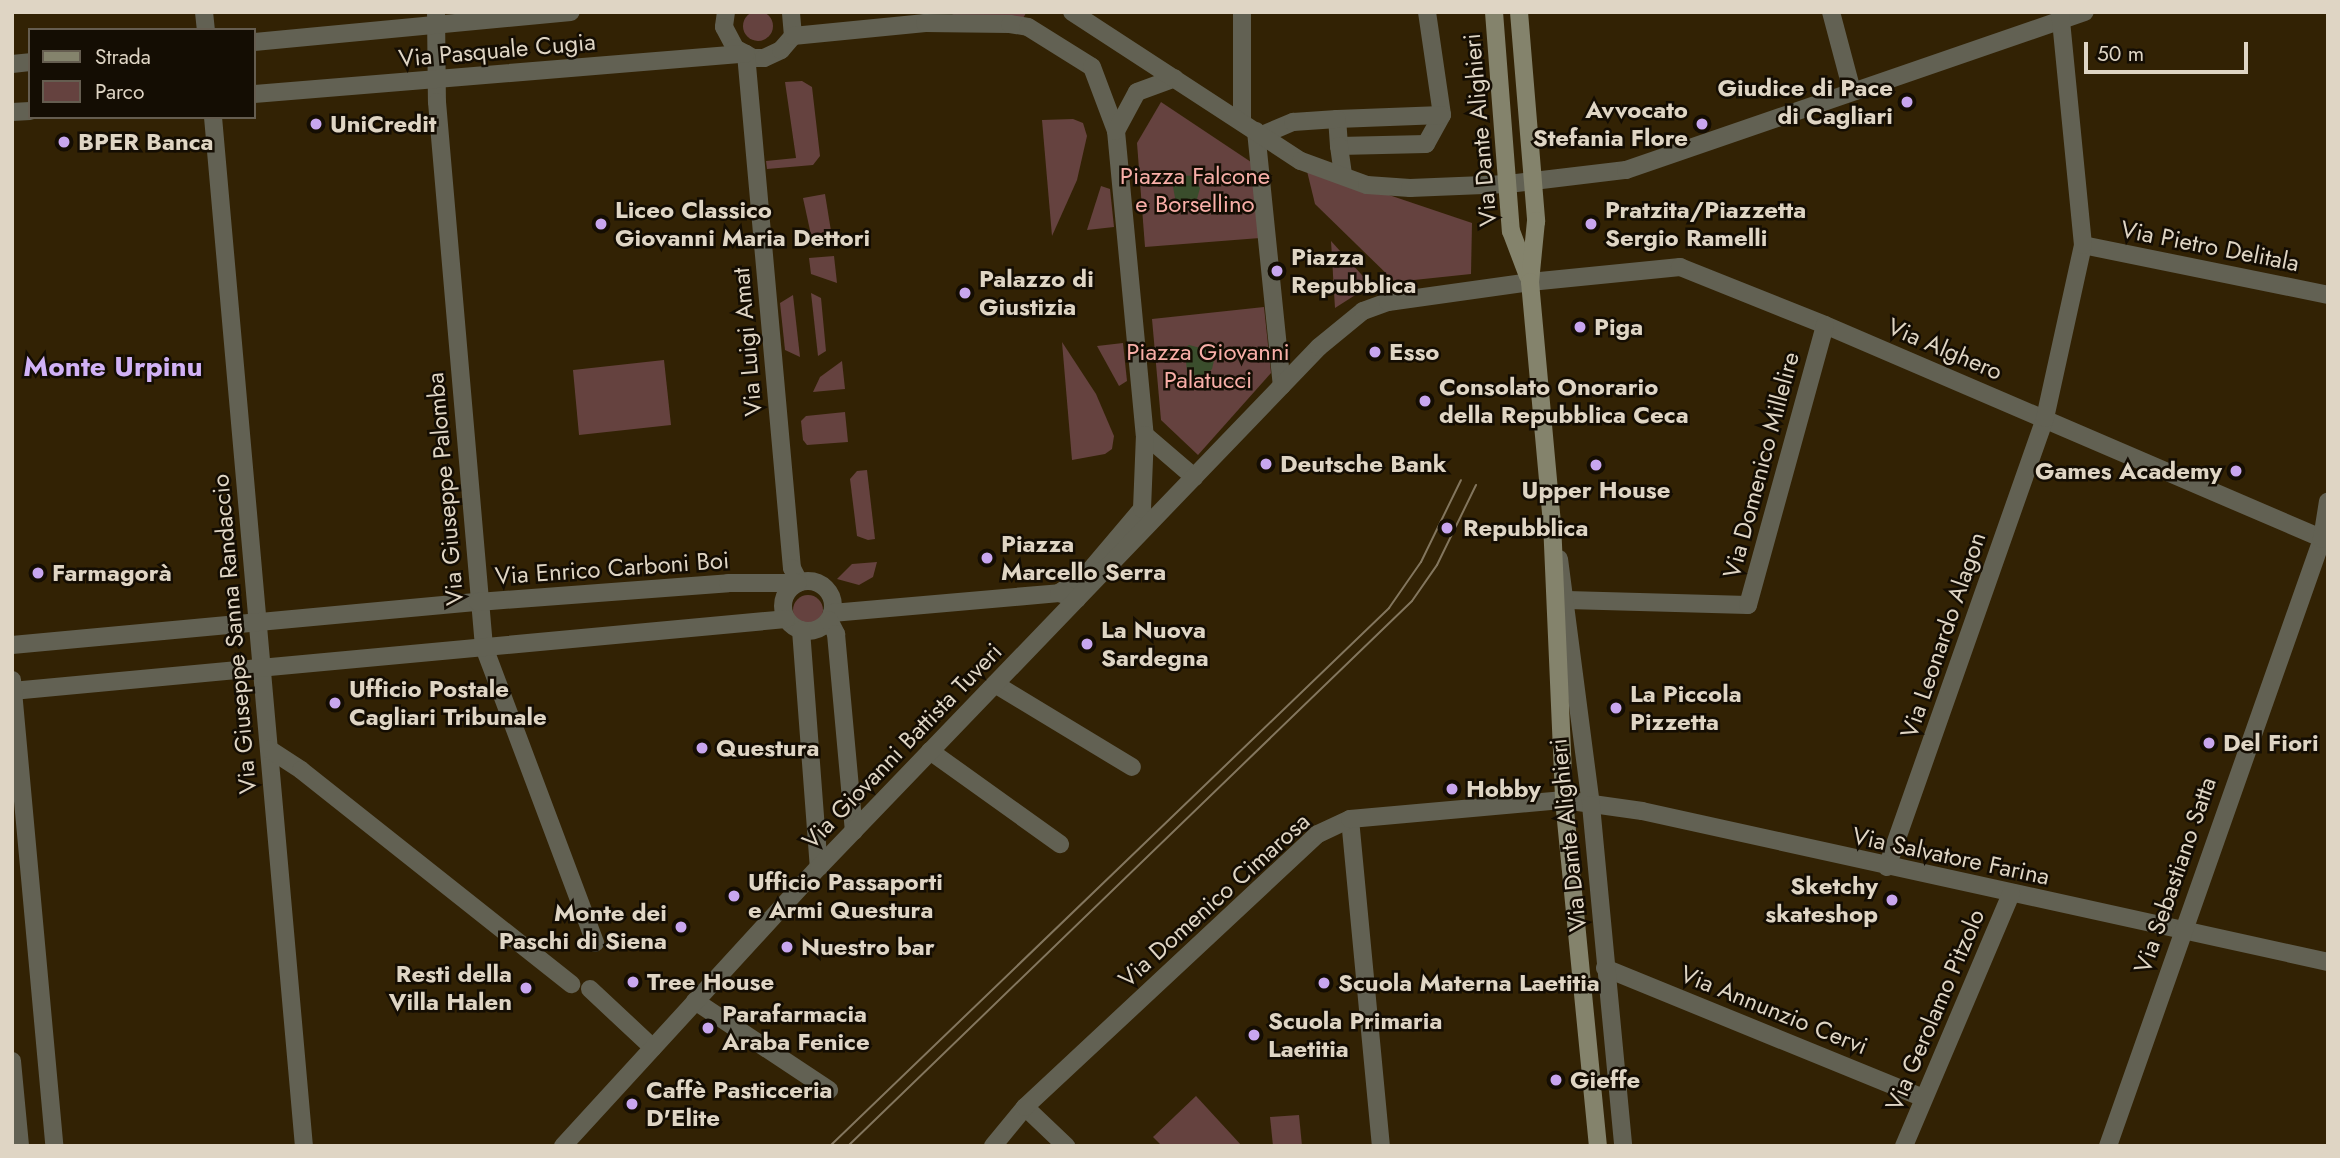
<!DOCTYPE html>
<meta charset="utf-8">
<style>
body{margin:0}
#map{position:relative;width:2340px;height:1158px;overflow:hidden;background:#322204;font-family:Jost,sans-serif}
div>[style]{position:absolute}
[style*='--x']{left:calc(var(--x)*1px);top:calc(var(--y)*1px);width:calc(var(--w)*1px);rotate:calc(var(--a)*1deg)}
.green>*{inset:0;background:#65423f}
.round{border-radius:50%}
.water>*{inset:0;background:#3a4d2c}
.minor>*{height:18px;margin:-9px;padding:0 9px;transform-origin:9px;border-radius:9px;background:#626153}
.minor>.ring{margin:-9px;padding:0;box-sizing:content-box;background:none;border:18px solid #626153;border-radius:50%}
.tertiary>*{height:18px;margin:-9px;padding:0 9px;transform-origin:9px;border-radius:9px;background:#626153}
.secondary>*{height:18px;margin:-9px;padding:0 9px;transform-origin:9px;border-radius:9px;background:#84836c}
.tram>*{height:2px;margin:-1px;padding:0 1px;transform-origin:1px;border-radius:1px;background:#83765e}
.dots>*{width:19px;height:19px;translate:-50% -50%;box-sizing:border-box;border:4px solid #140d03;border-radius:50%}
span{translate:-50% -50%;white-space:nowrap;text-align:center;line-height:1.15;-webkit-text-stroke:5px #140d03;paint-order:stroke}
.street-label{font-size:24px;color:#dfd5c4}
.poi-label{font-size:24px;color:#dfd5c4;font-weight:700}
.right{translate:-100% -50%;text-align:right}
.left{translate:0 -50%;text-align:left}
.park-label{font-size:24px;color:#f9afa8}
.quarter-label{font-size:28px;color:#d1b2f6;font-weight:700}
.frame{position:absolute;inset:0;border:14px solid #dfd5c4;pointer-events:none}
.legend{position:absolute;left:28px;top:28px;width:228px;height:91px;box-sizing:border-box;background:#140d03;border:2px solid #655d50;margin:0;padding:9px 12px;list-style:none;font-size:21px;color:#dfd5c4}
.legend li{display:flex;align-items:center;gap:14px;height:35px}
.legend b{width:35px;border:2px solid #655d50}
.scale{position:absolute;left:2084px;top:42px;width:164px;height:32px;box-sizing:border-box;border:4px solid #dfd5c4;border-top:0;padding-left:9px;font-size:21px;line-height:24px;white-space:nowrap;color:#dfd5c4;-webkit-text-stroke:5px #140d03;paint-order:stroke}
</style>
<div id="map">
<div class="green">
<i class="round" style="left:743px;top:11px;width:30px;height:30px"></i>
<i style="clip-path:polygon(957px 12px,1024px 12px,1026px 13px,1022px 20px,945px 19px)"></i>
<i style="clip-path:polygon(785px 82px,802px 81px,812px 87px,820px 156px,813px 165px,767px 169px,766px 161px,796px 158px)"></i>
<i style="clip-path:polygon(1161px 102px,1254px 164px,1260px 238px,1145px 247px,1137px 143px)"></i>
<i style="clip-path:polygon(1073px 119px,1083px 123px,1087px 136px,1077px 180px,1052px 236px,1042px 120px)"></i>
<i style="clip-path:polygon(1306px 167px,1472px 223px,1471px 274px,1395px 282px,1315px 204px)"></i>
<i style="clip-path:polygon(1101px 186px,1110px 189px,1114px 227px,1087px 230px)"></i>
<i style="clip-path:polygon(825px 194px,831px 231px,811px 235px,803px 198px)"></i>
<i style="clip-path:polygon(1331px 241px,1371px 285px,1335px 308px)"></i>
<i style="clip-path:polygon(834px 256px,837px 283px,811px 274px,809px 258px)"></i>
<i style="clip-path:polygon(811px 293px,821px 298px,826px 351px,818px 356px)"></i>
<i style="clip-path:polygon(793px 295px,800px 357px,785px 350px,780px 303px)"></i>
<i style="clip-path:polygon(1264px 307px,1271px 373px,1198px 455px,1161px 420px,1152px 319px)"></i>
<i style="clip-path:polygon(1062px 342px,1096px 394px,1114px 436px,1112px 449px,1105px 454px,1072px 460px)"></i>
<i style="clip-path:polygon(1123px 343px,1127px 381px,1119px 386px,1097px 346px)"></i>
<i style="clip-path:polygon(664px 360px,671px 425px,579px 435px,573px 370px)"></i>
<i style="clip-path:polygon(842px 361px,845px 389px,813px 392px,820px 377px)"></i>
<i style="clip-path:polygon(845px 412px,848px 442px,807px 445px,803px 440px,801px 421px,806px 416px)"></i>
<i style="clip-path:polygon(867px 470px,875px 539px,868px 540px,857px 536px,850px 479px,857px 471px)"></i>
<i style="clip-path:polygon(877px 562px,873px 577px,859px 585px,837px 579px,852px 564px)"></i>
<i class="round" style="left:793px;top:595px;width:30px;height:30px"></i>
<i style="clip-path:polygon(1196px 1096px,1242px 1146px,1162px 1146px,1153px 1137px)"></i>
<i style="clip-path:polygon(1299px 1115px,1302px 1146px,1273px 1146px,1270px 1117px)"></i>
</div>
<div class="water">
<i style="clip-path:polygon(1179px 175px,1192px 176px,1200px 188px,1197px 199px,1177px 209px,1172px 181px)"></i>
<i style="clip-path:polygon(1189px 345px,1216px 352px,1212px 369px,1203px 378px,1187px 373px,1185px 348px)"></i>
</div>
<div class="minor">
<i style="--x:204;--y:12;--w:18;--a:84"></i>
<i style="--x:436;--y:12;--w:90;--a:89.4"></i>
<i style="--x:437;--y:102;--w:547;--a:85.07"></i>
<i style="--x:484;--y:647;--w:316;--a:69.4"></i>
<i style="--x:726;--y:12;--w:15;--a:98"></i>
<i style="--x:724;--y:27;--w:24;--a:62"></i>
<i style="--x:735;--y:48;--w:21;--a:29"></i>
<i style="--x:753;--y:58;--w:11;--a:0"></i>
<i style="--x:764;--y:58;--w:19;--a:-25"></i>
<i style="--x:781;--y:50;--w:18;--a:-49"></i>
<i style="--x:793;--y:36;--w:24;--a:-95"></i>
<i style="--x:1427;--y:12;--w:104;--a:81.7"></i>
<i style="--x:1831;--y:12;--w:82;--a:75.1"></i>
<i style="--x:793;--y:36;--w:133;--a:-5.6"></i>
<i style="--x:925;--y:23;--w:85;--a:0.7"></i>
<i style="--x:1010;--y:24;--w:18;--a:9"></i>
<i style="--x:1028;--y:27;--w:75;--a:32"></i>
<i style="--x:1092;--y:67;--w:68;--a:69.4"></i>
<i style="--x:1116;--y:131;--w:305;--a:84.6"></i>
<i style="--x:1145;--y:435;--w:65;--a:40.6"></i>
<i style="--x:254;--y:42;--w:318;--a:-5.4"></i>
<i style="--x:746;--y:54;--w:516;--a:84.89"></i>
<i style="--x:792;--y:568;--w:16;--a:63"></i>
<i style="--x:12;--y:64;--w:18;--a:-6"></i>
<i style="--x:254;--y:94;--w:493;--a:-4.7"></i>
<i style="--x:12;--y:112;--w:18;--a:-3"></i>
<i style="--x:1442;--y:115;--w:33;--a:119"></i>
<i style="--x:1426;--y:144;--w:87;--a:178.7"></i>
<i style="--x:1339;--y:146;--w:27;--a:-94"></i>
<i style="--x:1337;--y:119;--w:105;--a:-2.2"></i>
<i style="--x:213;--y:117;--w:1033;--a:84.95"></i>
<i style="--x:1242;--y:122;--w:110;--a:-90"></i>
<i style="--x:1116;--y:131;--w:44;--a:-61.7"></i>
<i style="--x:1137;--y:92;--w:40;--a:-20.2"></i>
<i style="--x:1256;--y:131;--w:256;--a:84.2"></i>
<i style="--x:1262;--y:135;--w:34;--a:-23"></i>
<i style="--x:1293;--y:122;--w:44;--a:-3.9"></i>
<i style="--x:1339;--y:146;--w:30;--a:82"></i>
<i style="--x:1508;--y:184;--w:119;--a:-6.8"></i>
<i style="--x:1626;--y:170;--w:485;--a:-19"></i>
<i style="--x:2083;--y:245;--w:250;--a:11.5"></i>
<i style="--x:1530;--y:282;--w:151;--a:-5.7"></i>
<i style="--x:1680;--y:267;--w:156;--a:21.8"></i>
<i style="--x:1825;--y:325;--w:547;--a:23.24"></i>
<i class="ring" style="left:783px;top:581px;width:32px;height:32px"></i>
<i style="--x:1059;--y:593;--w:32;--a:-34"></i>
<i style="--x:1086;--y:575;--w:87;--a:-49.7"></i>
<i style="--x:1142;--y:509;--w:74;--a:-87.7"></i>
<i style="--x:1567;--y:600;--w:181;--a:1.6"></i>
<i style="--x:1748;--y:605;--w:290;--a:-74.6"></i>
<i style="--x:832;--y:613;--w:228;--a:-5"></i>
<i style="--x:1059;--y:593;--w:19;--a:18"></i>
<i style="--x:829;--y:620;--w:16;--a:63"></i>
<i style="--x:836;--y:634;--w:198;--a:84.8"></i>
<i style="--x:801;--y:630;--w:238;--a:85.7"></i>
<i style="--x:12;--y:645;--w:468;--a:-5.3"></i>
<i style="--x:478;--y:602;--w:251;--a:-4.3"></i>
<i style="--x:728;--y:583;--w:70;--a:0"></i>
<i style="--x:995;--y:684;--w:160;--a:31.2"></i>
<i style="--x:12;--y:691;--w:777;--a:-5.31"></i>
<i style="--x:269;--y:749;--w:38;--a:33"></i>
<i style="--x:301;--y:770;--w:345;--a:38.4"></i>
<i style="--x:930;--y:751;--w:160;--a:35.6"></i>
<i style="--x:1350;--y:819;--w:328;--a:84.6"></i>
<i style="--x:1887;--y:867;--w:476;--a:-70.6"></i>
<i style="--x:2045;--y:418;--w:177;--a:-77.6"></i>
<i style="--x:2083;--y:245;--w:234;--a:-95.6"></i>
<i style="--x:1605;--y:968;--w:344;--a:22.2"></i>
<i style="--x:590;--y:989;--w:86;--a:43.1"></i>
<i style="--x:695;--y:1001;--w:161;--a:33.6"></i>
<i style="--x:1025;--y:1107;--w:57;--a:43.6"></i>
<i style="--x:993;--y:1146;--w:50;--a:-50.6"></i>
<i style="--x:1025;--y:1107;--w:400;--a:-43"></i>
<i style="--x:1318;--y:834;--w:35;--a:-25"></i>
<i style="--x:1350;--y:819;--w:215;--a:-5.1"></i>
<i style="--x:1564;--y:800;--w:79;--a:8"></i>
<i style="--x:1642;--y:811;--w:702;--a:12.41"></i>
<i style="--x:1904;--y:1146;--w:274;--a:-67"></i>
<i style="--x:2108;--y:1146;--w:644;--a:-70.58"></i>
<i style="--x:2322;--y:539;--w:38;--a:-81"></i>
</div>
<div class="tertiary">
<i style="--x:1072;--y:12;--w:273;--a:33.1"></i>
<i style="--x:1301;--y:161;--w:70;--a:20"></i>
<i style="--x:1367;--y:185;--w:43;--a:4"></i>
<i style="--x:1410;--y:188;--w:98;--a:-2.3"></i>
<i style="--x:1559;--y:559;--w:248;--a:82.6"></i>
<i style="--x:1591;--y:805;--w:342;--a:84.6"></i>
<i style="--x:12;--y:680;--w:468;--a:84.8"></i>
<i style="--x:12;--y:1061;--w:85;--a:84.6"></i>
<i style="--x:563;--y:1146;--w:379;--a:-47.5"></i>
<i style="--x:819;--y:867;--w:721;--a:-46.12"></i>
<i style="--x:1319;--y:347;--w:57;--a:-39.3"></i>
<i style="--x:1363;--y:311;--w:27;--a:-20"></i>
<i style="--x:1388;--y:302;--w:143;--a:-8"></i>
</div>
<div class="secondary">
<i style="--x:1494;--y:12;--w:220;--a:85.6"></i>
<i style="--x:1511;--y:231;--w:48;--a:69.3"></i>
<i style="--x:1519;--y:12;--w:210;--a:85.3"></i>
<i style="--x:1536;--y:221;--w:61;--a:95.6"></i>
<i style="--x:1530;--y:282;--w:241;--a:84.8"></i>
<i style="--x:1552;--y:522;--w:278;--a:87.5"></i>
<i style="--x:1564;--y:800;--w:348;--a:84.4"></i>
</div>
<div class="tram">
<i style="--x:830;--y:1146;--w:776;--a:-43.9"></i>
<i style="--x:1389;--y:608;--w:56;--a:-55.2"></i>
<i style="--x:1421;--y:562;--w:91;--a:-64"></i>
<i style="--x:848;--y:1146;--w:784;--a:-44.02"></i>
<i style="--x:1412;--y:601;--w:44;--a:-55.2"></i>
<i style="--x:1437;--y:565;--w:89;--a:-64"></i>
</div>
<div class="dots">
<i style="left:1907px;top:102px;background:#c8a6ef"></i>
<i style="left:316px;top:124px;background:#c8a6ef"></i>
<i style="left:1702px;top:124px;background:#c8a6ef"></i>
<i style="left:64px;top:142px;background:#c8a6ef"></i>
<i style="left:601px;top:224px;background:#c8a6ef"></i>
<i style="left:1591px;top:224px;background:#c8a6ef"></i>
<i style="left:1277px;top:271px;background:#c8a6ef"></i>
<i style="left:965px;top:293px;background:#c8a6ef"></i>
<i style="left:1580px;top:327px;background:#c8a6ef"></i>
<i style="left:1375px;top:352px;background:#c8a6ef"></i>
<i style="left:1425px;top:401px;background:#c8a6ef"></i>
<i style="left:1266px;top:464px;background:#c8a6ef"></i>
<i style="left:1596px;top:465px;background:#c8a6ef"></i>
<i style="left:2236px;top:471px;background:#c8a6ef"></i>
<i style="left:1447px;top:528px;background:#c8a6ef"></i>
<i style="left:987px;top:558px;background:#c8a6ef"></i>
<i style="left:38px;top:573px;background:#c8a6ef"></i>
<i style="left:1087px;top:644px;background:#c8a6ef"></i>
<i style="left:335px;top:703px;background:#c8a6ef"></i>
<i style="left:1616px;top:708px;background:#c8a6ef"></i>
<i style="left:2209px;top:743px;background:#c8a6ef"></i>
<i style="left:702px;top:748px;background:#c8a6ef"></i>
<i style="left:1452px;top:789px;background:#c8a6ef"></i>
<i style="left:734px;top:896px;background:#c8a6ef"></i>
<i style="left:1892px;top:900px;background:#c8a6ef"></i>
<i style="left:681px;top:927px;background:#c8a6ef"></i>
<i style="left:787px;top:947px;background:#c8a6ef"></i>
<i style="left:633px;top:982px;background:#c8a6ef"></i>
<i style="left:1324px;top:983px;background:#c8a6ef"></i>
<i style="left:526px;top:988px;background:#c8a6ef"></i>
<i style="left:708px;top:1028px;background:#c8a6ef"></i>
<i style="left:1254px;top:1035px;background:#c8a6ef"></i>
<i style="left:1556px;top:1080px;background:#c8a6ef"></i>
<i style="left:632px;top:1104px;background:#c8a6ef"></i>
</div>
<div class="street-label">
<span style="left:497px;top:50px;rotate:-5deg">Via Pasquale Cugia</span>
<span style="left:1480px;top:130px;rotate:-95deg">Via Dante Alighieri</span>
<span style="left:2210px;top:246px;rotate:11deg">Via Pietro Delitala</span>
<span style="left:747px;top:342px;rotate:-95deg">Via Luigi Amat</span>
<span style="left:1945px;top:349px;rotate:23deg">Via Alghero</span>
<span style="left:1761px;top:465px;rotate:-75deg">Via Domenico Millelire</span>
<span style="left:445px;top:489px;rotate:-95deg">Via Giuseppe Palomba</span>
<span style="left:612px;top:568px;rotate:-4deg">Via Enrico Carboni Boi</span>
<span style="left:234px;top:634px;rotate:-95deg">Via Giuseppe Sanna Randaccio</span>
<span style="left:1943px;top:635px;rotate:-71deg">Via Leonardo Alagon</span>
<span style="left:902px;top:746px;rotate:-46deg">Via Giovanni Battista Tuveri</span>
<span style="left:1568px;top:835px;rotate:-96deg">Via Dante Alighieri</span>
<span style="left:1951px;top:856px;rotate:12deg">Via Salvatore Farina</span>
<span style="left:2175px;top:875px;rotate:-71deg">Via Sebastiano Satta</span>
<span style="left:1214px;top:900px;rotate:-42deg">Via Domenico Cimarosa</span>
<span style="left:1774px;top:1010px;rotate:22deg">Via Annunzio Cervi</span>
<span style="left:1935px;top:1010px;rotate:-67deg">Via Gerolamo Pitzolo</span>
</div>
<div class="poi-label">
<span class="right" style="left:1893px;top:102px">Giudice di Pace<br>di Cagliari</span>
<span class="right" style="left:1688px;top:124px">Avvocato<br>Stefania Flore</span>
<span class="left" style="left:330px;top:124px">UniCredit</span>
<span class="left" style="left:78px;top:142px">BPER Banca</span>
<span class="left" style="left:615px;top:224px">Liceo Classico<br>Giovanni Maria Dettori</span>
<span class="left" style="left:1605px;top:224px">Pratzita/Piazzetta<br>Sergio Ramelli</span>
<span class="left" style="left:1291px;top:271px">Piazza<br>Repubblica</span>
<span class="left" style="left:979px;top:293px">Palazzo di<br>Giustizia</span>
<span class="left" style="left:1594px;top:327px">Piga</span>
<span class="left" style="left:1389px;top:352px">Esso</span>
<span class="left" style="left:1439px;top:401px">Consolato Onorario<br>della Repubblica Ceca</span>
<span class="left" style="left:1280px;top:464px">Deutsche Bank</span>
<span class="right" style="left:2222px;top:471px">Games Academy</span>
<span style="left:1596px;top:490px">Upper House</span>
<span class="left" style="left:1463px;top:528px">Repubblica</span>
<span class="left" style="left:1001px;top:558px">Piazza<br>Marcello Serra</span>
<span class="left" style="left:52px;top:573px">Farmagorà</span>
<span class="left" style="left:1101px;top:644px">La Nuova<br>Sardegna</span>
<span class="left" style="left:349px;top:703px">Ufficio Postale<br>Cagliari Tribunale</span>
<span class="left" style="left:1630px;top:708px">La Piccola<br>Pizzetta</span>
<span class="left" style="left:2223px;top:743px">Del Fiori</span>
<span class="left" style="left:716px;top:748px">Questura</span>
<span class="left" style="left:1466px;top:789px">Hobby</span>
<span class="left" style="left:748px;top:896px">Ufficio Passaporti<br>e Armi Questura</span>
<span class="right" style="left:1878px;top:900px">Sketchy<br>skateshop</span>
<span class="right" style="left:667px;top:927px">Monte dei<br>Paschi di Siena</span>
<span class="left" style="left:801px;top:947px">Nuestro bar</span>
<span class="right" style="left:512px;top:988px">Resti della<br>Villa Halen</span>
<span class="left" style="left:647px;top:982px">Tree House</span>
<span class="left" style="left:1338px;top:983px">Scuola Materna Laetitia</span>
<span class="left" style="left:722px;top:1028px">Parafarmacia<br>Araba Fenice</span>
<span class="left" style="left:1268px;top:1035px">Scuola Primaria<br>Laetitia</span>
<span class="left" style="left:1570px;top:1080px">Gieffe</span>
<span class="left" style="left:646px;top:1104px">Caffè Pasticceria<br>D'Elite</span>
</div>
<div class="park-label">
<span style="left:1195px;top:190px">Piazza Falcone<br>e Borsellino</span>
<span style="left:1208px;top:366px">Piazza Giovanni<br>Palatucci</span>
</div>
<div class="quarter-label">
<span style="left:113px;top:367px">Monte Urpinu</span>
</div>
<div class="frame"></div>
<ul class="legend">
<li><b style="height:9px;background:#84836c"></b>Strada</li>
<li><b style="height:19px;background:#65423f"></b>Parco</li>
</ul>
<div class="scale">50 m</div>
</div>
